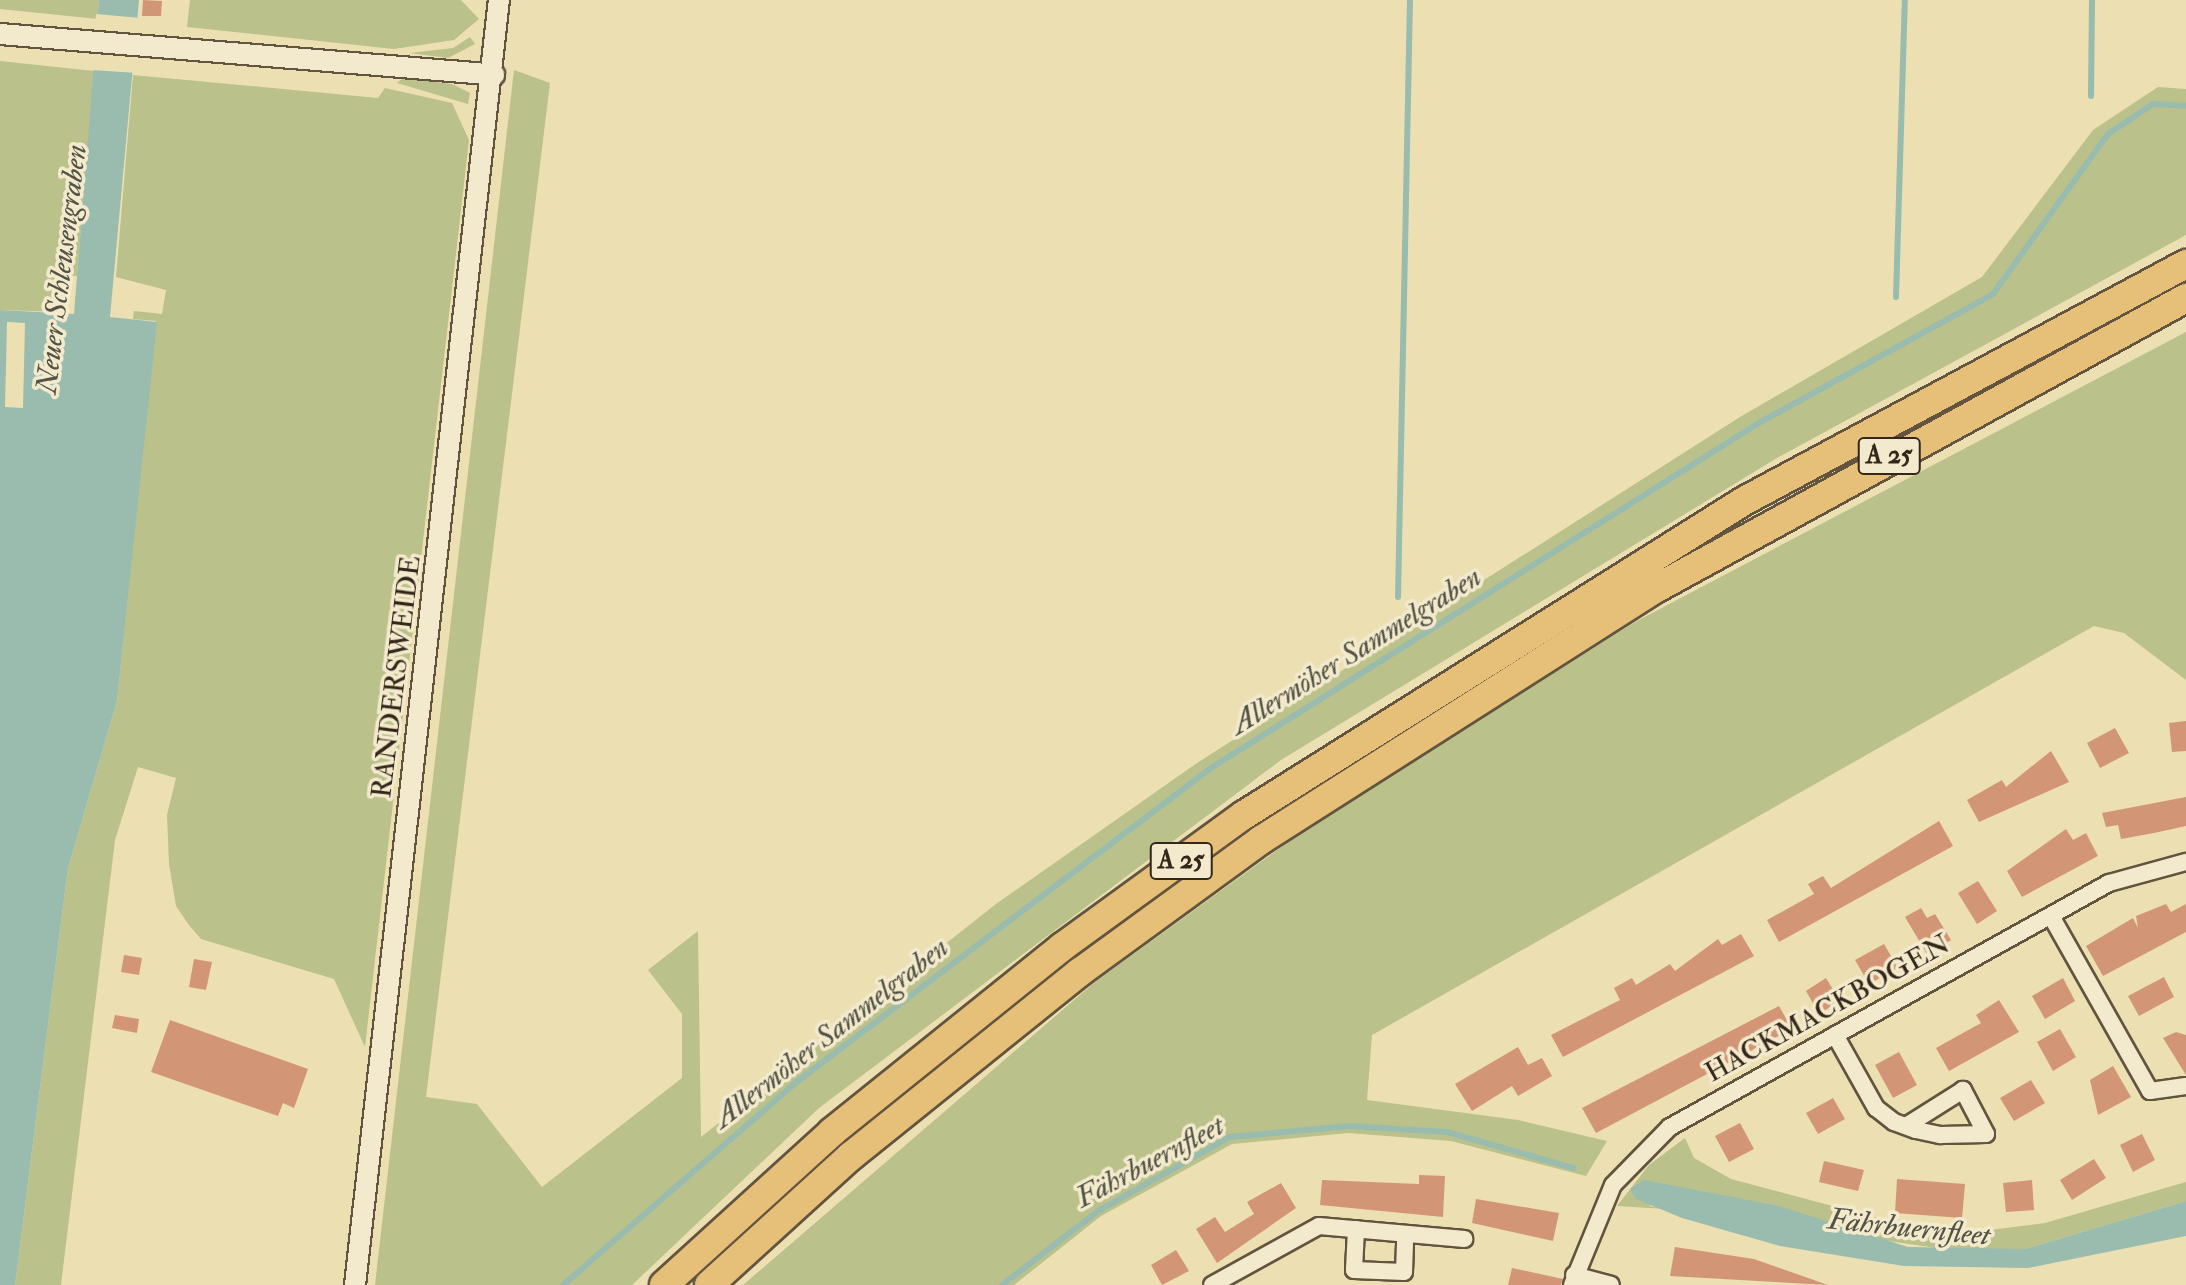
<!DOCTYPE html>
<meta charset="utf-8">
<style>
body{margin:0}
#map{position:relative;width:2186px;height:1285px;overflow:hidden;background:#ecdfb2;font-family:"IM FELL Double Pica",serif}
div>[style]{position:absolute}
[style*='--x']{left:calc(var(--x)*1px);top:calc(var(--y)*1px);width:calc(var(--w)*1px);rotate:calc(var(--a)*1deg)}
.green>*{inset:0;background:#bac18a}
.water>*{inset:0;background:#99bcae}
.pier>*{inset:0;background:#ecdfb2}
.stream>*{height:6px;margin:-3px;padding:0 3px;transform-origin:3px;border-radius:3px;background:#99bcae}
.building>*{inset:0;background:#d29676}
.roads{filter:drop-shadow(2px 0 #62543e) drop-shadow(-2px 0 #62543e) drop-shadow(0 2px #62543e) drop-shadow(0 -2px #62543e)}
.minor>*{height:16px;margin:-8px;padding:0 8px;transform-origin:8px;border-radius:8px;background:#f3eacd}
.tertiary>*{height:20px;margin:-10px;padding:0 10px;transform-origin:10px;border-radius:10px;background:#f3eacd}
.motorway>*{height:28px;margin:-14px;padding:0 14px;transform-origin:14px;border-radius:14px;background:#e6c079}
span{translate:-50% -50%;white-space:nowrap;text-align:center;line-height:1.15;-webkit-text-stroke:7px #f3eacd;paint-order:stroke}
.shield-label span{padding:2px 6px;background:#f3eacd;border:2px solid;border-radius:6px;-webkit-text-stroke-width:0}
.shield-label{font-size:26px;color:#342618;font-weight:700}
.street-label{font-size:28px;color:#342618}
.water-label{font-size:30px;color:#525345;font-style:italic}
</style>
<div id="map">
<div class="green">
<i style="clip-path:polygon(0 0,99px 0,98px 19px,0 9px)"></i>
<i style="clip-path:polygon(190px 0,461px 0,479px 19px,454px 40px,394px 49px,187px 27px)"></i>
<i style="clip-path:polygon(470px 37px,475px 44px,448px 58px,410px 53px,453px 48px)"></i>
<i style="clip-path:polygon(0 61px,94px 71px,77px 276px,65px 275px,61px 312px,0 310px)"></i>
<i style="clip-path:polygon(514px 70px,550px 83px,426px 1097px,477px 1104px,542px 1187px,682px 1078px,682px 1014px,648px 970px,698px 931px,701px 1137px,996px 904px,1197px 763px,1740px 417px,1982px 277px,2093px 130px,2158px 87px,2186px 89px,2186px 235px,1777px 458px,1281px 760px,819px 1108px,632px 1285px,375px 1285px)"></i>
<i style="clip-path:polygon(133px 75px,378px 98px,385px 88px,452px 103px,469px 140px,365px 1047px,334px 979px,201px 939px,189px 925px,176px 906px,169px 864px,167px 815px,176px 778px,138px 767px,115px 840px,61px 1285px,15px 1285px,68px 868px,117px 701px,156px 321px,133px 319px,134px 311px,162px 314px,166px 290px,116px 277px)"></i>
<i style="clip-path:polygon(403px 78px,452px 84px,470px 93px,468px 104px,397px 83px)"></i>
<i style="clip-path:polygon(2186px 332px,2186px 680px,2124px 633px,2094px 626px,1372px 1035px,1367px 1100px,1518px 1120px,1607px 1141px,1586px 1176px,1451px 1141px,1348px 1133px,1232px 1144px,1101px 1216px,1014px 1285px,743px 1285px,1095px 982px,1317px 821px,1635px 622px)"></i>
<i style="clip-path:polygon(1685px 1138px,1694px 1158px,1731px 1179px,1904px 1225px,1974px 1232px,2045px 1223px,2186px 1182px,2186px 1201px,2025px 1249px,1979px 1254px,1860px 1237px,1778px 1206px,1680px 1189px,1649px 1206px,1666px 1209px,1617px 1206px,1649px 1165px)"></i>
</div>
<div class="water">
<i style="clip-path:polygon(99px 0,139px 0,110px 317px,157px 322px,117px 701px,68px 868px,15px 1285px,0 1285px,0 310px,74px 314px)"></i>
<i style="clip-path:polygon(1644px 1180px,1779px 1206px,1908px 1247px,2025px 1249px,2186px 1201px,2186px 1236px,2028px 1268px,1904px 1266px,1780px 1246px,1682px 1218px,1636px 1199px,1630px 1189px)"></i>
</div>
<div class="pier">
<i style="clip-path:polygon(96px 14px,141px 18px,137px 73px,92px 70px)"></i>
<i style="clip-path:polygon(7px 322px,25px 323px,23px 408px,5px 407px)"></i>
</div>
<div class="stream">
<i style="--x:2091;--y:96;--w:96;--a:-89.4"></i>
<i style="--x:1896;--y:297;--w:297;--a:-88.3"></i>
<i style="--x:1398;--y:597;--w:597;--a:-88.85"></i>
<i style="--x:563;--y:1285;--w:306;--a:-41"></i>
<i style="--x:794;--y:1084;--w:523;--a:-37.15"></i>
<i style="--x:1211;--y:768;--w:645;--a:-32.21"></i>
<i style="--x:1757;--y:424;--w:269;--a:-28.8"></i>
<i style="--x:1993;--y:294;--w:197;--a:-54.3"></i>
<i style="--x:2108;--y:134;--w:54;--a:-33.7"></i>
<i style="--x:2153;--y:104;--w:33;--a:3"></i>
<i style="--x:1002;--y:1285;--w:121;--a:-37.6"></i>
<i style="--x:1098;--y:1211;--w:151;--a:-29.3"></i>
<i style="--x:1230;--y:1137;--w:121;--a:-5.2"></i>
<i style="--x:1350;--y:1126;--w:97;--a:3.5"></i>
<i style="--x:1447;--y:1132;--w:131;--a:15.9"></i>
</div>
<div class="building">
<i style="clip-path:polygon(143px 0,162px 1px,161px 16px,142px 16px)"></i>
<i style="clip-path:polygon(2186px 721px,2186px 751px,2172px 752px,2169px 723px)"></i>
<i style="clip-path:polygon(2115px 728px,2129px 753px,2100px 768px,2087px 743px)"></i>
<i style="clip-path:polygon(2051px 751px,2069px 782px,1979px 822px,1967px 800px,2002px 780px,2006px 787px)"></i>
<i style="clip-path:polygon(2186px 797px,2186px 826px,2154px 833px,2121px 839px,2118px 825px,2106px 827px,2102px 813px)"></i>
<i style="clip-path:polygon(1939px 821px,1953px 846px,1779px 942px,1767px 920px,1814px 894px,1808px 884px,1823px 876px,1831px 888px)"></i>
<i style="clip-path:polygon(2066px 829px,2073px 840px,2086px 833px,2098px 856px,2022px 897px,2007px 871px)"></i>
<i style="clip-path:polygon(1978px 881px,1997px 911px,1977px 924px,1958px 893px)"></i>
<i style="clip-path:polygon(2166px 904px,2171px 912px,2186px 904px,2186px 932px,2103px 976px,2086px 946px,2133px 918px,2138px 928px,2136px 916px)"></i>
<i style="clip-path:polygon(1921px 908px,1927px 918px,1935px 914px,1951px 940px,1927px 954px,1905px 917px)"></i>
<i style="clip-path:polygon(1741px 934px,1754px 956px,1563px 1057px,1551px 1035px,1620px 1000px,1614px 988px,1632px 978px,1636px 985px,1670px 964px,1675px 971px,1718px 939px,1722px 945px)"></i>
<i style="clip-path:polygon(1884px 944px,1898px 968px,1869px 984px,1855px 960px)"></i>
<i style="clip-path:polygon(124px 955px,142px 958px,139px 975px,121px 972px)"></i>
<i style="clip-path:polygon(194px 959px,212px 962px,206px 990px,189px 987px)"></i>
<i style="clip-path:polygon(2164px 977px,2174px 997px,2139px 1016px,2128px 996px)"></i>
<i style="clip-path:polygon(1826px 978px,1840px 1001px,1819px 1014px,1806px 991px)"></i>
<i style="clip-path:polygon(2063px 978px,2075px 1001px,2045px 1019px,2032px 996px)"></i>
<i style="clip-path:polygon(1999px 1000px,2019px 1032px,1949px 1071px,1936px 1048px,1981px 1023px,1976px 1015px)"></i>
<i style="clip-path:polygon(1779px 1006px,1792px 1029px,1596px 1133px,1582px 1108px)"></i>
<i style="clip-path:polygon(115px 1015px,139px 1019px,137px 1033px,112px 1028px)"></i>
<i style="clip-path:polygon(170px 1020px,308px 1069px,294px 1108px,283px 1103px,278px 1116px,151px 1072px)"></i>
<i style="clip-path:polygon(2060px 1029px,2076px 1057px,2053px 1071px,2037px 1042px)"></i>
<i style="clip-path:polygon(2176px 1032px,2186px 1035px,2186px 1075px,2163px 1038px)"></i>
<i style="clip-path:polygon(1518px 1047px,1528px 1065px,1542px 1058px,1552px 1076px,1518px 1096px,1512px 1086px,1472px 1111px,1455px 1084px)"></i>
<i style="clip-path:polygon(1899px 1052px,1917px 1085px,1893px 1098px,1875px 1065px)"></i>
<i style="clip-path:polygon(2113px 1066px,2131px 1097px,2098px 1115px,2090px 1080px)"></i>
<i style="clip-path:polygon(2031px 1080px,2045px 1103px,2014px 1121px,2000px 1098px)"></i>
<i style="clip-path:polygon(1833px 1098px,1845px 1119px,1818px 1134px,1806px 1113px)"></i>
<i style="clip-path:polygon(1740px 1123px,1754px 1149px,1729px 1162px,1715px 1136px)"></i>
<i style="clip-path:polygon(2142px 1134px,2155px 1160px,2133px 1172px,2120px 1145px)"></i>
<i style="clip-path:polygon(2094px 1159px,2106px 1178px,2072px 1200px,2060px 1180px)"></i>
<i style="clip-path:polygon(1824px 1161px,1864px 1170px,1858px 1191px,1819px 1182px)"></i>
<i style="clip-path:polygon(1419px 1175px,1445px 1176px,1443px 1217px,1320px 1205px,1322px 1180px,1419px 1184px)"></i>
<i style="clip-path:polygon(1897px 1179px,1965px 1184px,1962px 1218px,1895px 1213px)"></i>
<i style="clip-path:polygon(2032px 1180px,2034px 1210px,2006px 1212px,2003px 1183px)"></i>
<i style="clip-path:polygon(1281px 1183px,1296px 1208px,1217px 1263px,1196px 1229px,1215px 1217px,1225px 1232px,1254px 1214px,1247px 1202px)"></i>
<i style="clip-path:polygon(1476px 1199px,1559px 1213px,1553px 1241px,1472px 1223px)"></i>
<i style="clip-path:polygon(1675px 1247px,1754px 1259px,1828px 1285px,1670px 1276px)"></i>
<i style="clip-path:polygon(1176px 1250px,1189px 1271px,1162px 1285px,1151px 1265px)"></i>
<i style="clip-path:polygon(1512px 1268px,1563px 1279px,1561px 1285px,1508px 1285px)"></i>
</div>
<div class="roads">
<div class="minor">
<i style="--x:2051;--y:916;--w:201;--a:60.5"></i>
<i style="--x:2150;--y:1091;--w:36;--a:-8"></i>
<i style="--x:1835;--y:1035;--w:84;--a:60.7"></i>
<i style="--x:1876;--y:1108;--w:23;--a:38"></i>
<i style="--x:1894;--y:1122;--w:23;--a:20"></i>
<i style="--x:1916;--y:1130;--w:25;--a:12"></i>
<i style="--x:1940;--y:1135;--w:46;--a:-1.2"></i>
<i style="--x:1986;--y:1134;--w:50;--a:-117.6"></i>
<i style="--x:1963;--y:1090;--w:67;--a:147.7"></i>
<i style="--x:1356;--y:1229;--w:41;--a:92.8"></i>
<i style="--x:1354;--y:1270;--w:50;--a:2.3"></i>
<i style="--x:1404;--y:1272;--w:38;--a:-88"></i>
<i style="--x:1574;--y:1275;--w:38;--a:15"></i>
<i style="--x:1212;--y:1285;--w:122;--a:-28.9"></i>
<i style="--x:1319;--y:1226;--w:146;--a:5.1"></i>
<i style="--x:1572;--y:1285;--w:108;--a:-67.7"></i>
<i style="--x:1613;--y:1185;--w:81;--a:-45.5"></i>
<i style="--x:1670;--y:1127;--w:502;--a:-29.07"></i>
<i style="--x:2109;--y:883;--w:80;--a:-15.3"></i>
</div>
<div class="tertiary">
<i style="--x:0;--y:34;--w:496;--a:4.7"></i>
<i style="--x:355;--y:1285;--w:1293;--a:-83.61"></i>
</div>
<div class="motorway">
<i style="--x:664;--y:1285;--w:227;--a:-42.3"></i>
<i style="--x:832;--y:1132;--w:295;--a:-38.8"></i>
<i style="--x:1062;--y:947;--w:225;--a:-36"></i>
<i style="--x:1244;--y:815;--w:590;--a:-32.13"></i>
<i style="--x:1744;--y:501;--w:502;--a:-28.2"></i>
<i style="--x:709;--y:1285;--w:192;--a:-42.3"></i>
<i style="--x:851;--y:1156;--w:294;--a:-38.8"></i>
<i style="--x:1080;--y:972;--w:224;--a:-36.1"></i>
<i style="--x:1261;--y:840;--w:467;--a:-32.5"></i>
<i style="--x:1655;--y:589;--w:606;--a:-28.72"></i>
</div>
</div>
<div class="shield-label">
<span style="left:1889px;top:456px">A 25</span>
<span style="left:1181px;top:861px">A 25</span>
</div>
<div class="street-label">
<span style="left:397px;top:677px;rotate:-83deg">RANDERSWEIDE</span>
<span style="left:1828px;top:1009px;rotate:-29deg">HACKMACKBOGEN</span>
</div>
<div class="water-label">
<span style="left:62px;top:269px;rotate:-83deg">Neuer Schleusengraben</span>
<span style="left:1356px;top:651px;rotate:-32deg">Allermöher Sammelgraben</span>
<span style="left:831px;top:1033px;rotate:-38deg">Allermöher Sammelgraben</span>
<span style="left:1150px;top:1162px;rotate:-28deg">Fährbuernfleet</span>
<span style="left:1909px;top:1228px;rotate:6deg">Fährbuernfleet</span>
</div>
</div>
